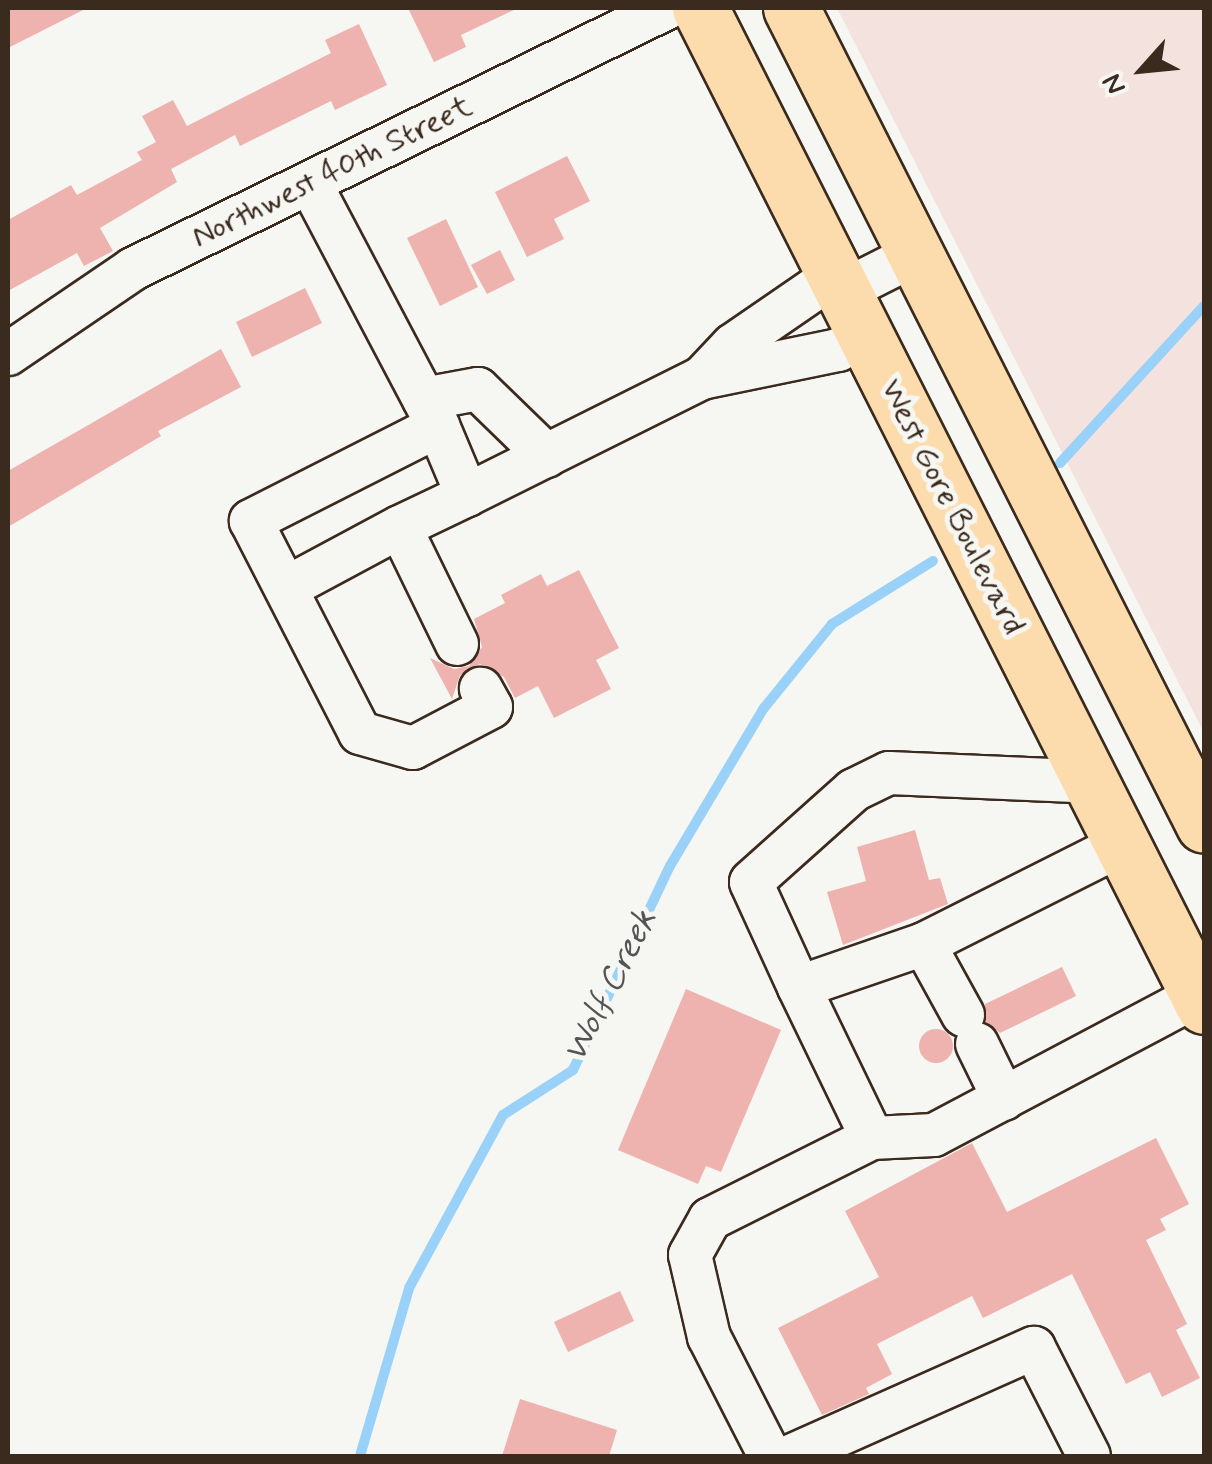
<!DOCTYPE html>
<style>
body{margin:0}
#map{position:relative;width:1212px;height:1464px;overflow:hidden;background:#f6f6f2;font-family:Mynerve,sans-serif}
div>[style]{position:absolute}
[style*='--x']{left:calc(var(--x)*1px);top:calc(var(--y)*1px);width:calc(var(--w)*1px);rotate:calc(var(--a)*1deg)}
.built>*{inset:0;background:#f4e2de}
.stream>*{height:10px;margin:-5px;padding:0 5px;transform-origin:5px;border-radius:5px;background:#99d1f9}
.building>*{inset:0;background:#eeb2af}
.round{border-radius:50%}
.roads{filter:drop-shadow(2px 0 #3b2a1e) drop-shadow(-2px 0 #3b2a1e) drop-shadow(0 2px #3b2a1e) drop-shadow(0 -2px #3b2a1e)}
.minor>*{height:42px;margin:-21px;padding:0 21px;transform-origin:21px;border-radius:21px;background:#f6f6f2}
.major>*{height:55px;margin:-27.5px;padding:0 27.5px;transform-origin:27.5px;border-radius:27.5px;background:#fcdcac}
span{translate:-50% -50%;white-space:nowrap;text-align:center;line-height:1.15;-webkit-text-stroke:10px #f6f6f2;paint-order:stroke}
.street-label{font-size:32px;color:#3b2a1e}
.water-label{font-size:35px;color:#525455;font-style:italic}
.frame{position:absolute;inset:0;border:10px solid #3b2a1e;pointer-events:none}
.north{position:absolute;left:1092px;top:20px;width:100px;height:100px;-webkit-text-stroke:8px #f6f6f2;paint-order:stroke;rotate:243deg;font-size:28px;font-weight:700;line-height:40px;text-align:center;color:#3b2a1e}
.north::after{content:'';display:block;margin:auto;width:35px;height:45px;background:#3b2a1e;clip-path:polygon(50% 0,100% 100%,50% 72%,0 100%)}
</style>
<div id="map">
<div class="built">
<i style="clip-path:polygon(837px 8px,1204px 8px,1204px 733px)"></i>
</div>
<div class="stream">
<i style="--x:1060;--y:463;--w:213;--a:-47.5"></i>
<i style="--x:360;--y:1456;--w:175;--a:-73.7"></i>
<i style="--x:409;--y:1288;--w:197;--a:-61.5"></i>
<i style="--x:503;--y:1115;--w:83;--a:-32.7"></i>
<i style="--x:573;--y:1070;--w:226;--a:-64.6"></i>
<i style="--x:670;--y:866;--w:184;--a:-59.3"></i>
<i style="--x:764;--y:708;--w:108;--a:-51"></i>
<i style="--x:832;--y:624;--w:119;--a:-32"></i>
</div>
<div class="building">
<i style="clip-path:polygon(8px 8px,87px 8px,8px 48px)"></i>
<i style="clip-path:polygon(408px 8px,518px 8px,461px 35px,466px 47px,434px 62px)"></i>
<i style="clip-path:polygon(359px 24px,387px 85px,335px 110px,331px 101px,240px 146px,235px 135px,171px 169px,177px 182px,100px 228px,113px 251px,84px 266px,77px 253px,8px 291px,8px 220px,71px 185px,77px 195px,142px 160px,137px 152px,156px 142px,142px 116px,173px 100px,187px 126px,331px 53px,325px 40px)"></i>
<i style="clip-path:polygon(567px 156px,590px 201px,554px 219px,564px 239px,527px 257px,495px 192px)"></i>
<i style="clip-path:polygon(446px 219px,478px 287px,440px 306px,407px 238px)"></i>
<i style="clip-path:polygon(500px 250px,515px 280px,487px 294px,471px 265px)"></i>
<i style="clip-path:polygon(305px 288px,322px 323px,252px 357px,236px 322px)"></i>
<i style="clip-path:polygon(221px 349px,241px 387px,158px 431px,161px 436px,8px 527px,8px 471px)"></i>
<i style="clip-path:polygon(579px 570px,619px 648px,596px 660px,611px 689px,554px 718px,538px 686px,515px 698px,504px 677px,480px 664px,460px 675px,452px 699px,430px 658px,454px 669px,469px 666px,482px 647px,474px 619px,505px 603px,501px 595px,541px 574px,547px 586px)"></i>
<i style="clip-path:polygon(915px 830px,929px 880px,940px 878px,948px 904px,843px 945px,827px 892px,866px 881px,857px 847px)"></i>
<i style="clip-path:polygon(1062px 967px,1076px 996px,1000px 1033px,986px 1022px,985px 1004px)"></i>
<i style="clip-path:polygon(686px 989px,781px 1030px,721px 1172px,706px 1166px,698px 1184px,618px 1150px)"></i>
<i class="round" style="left:919px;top:1029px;width:34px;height:34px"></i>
<i style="clip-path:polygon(1156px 1138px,1189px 1204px,1160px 1219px,1166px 1230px,1146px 1240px,1187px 1324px,1176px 1330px,1200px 1378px,1162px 1397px,1150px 1372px,1126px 1384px,1072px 1274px,983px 1318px,972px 1296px,877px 1344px,892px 1374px,866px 1388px,869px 1394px,822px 1415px,778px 1328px,879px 1277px,845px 1211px,972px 1143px,1007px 1212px)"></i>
<i style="clip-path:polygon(620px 1291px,634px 1321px,568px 1352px,554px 1322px)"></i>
<i style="clip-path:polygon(520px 1399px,617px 1430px,609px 1456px,502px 1456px)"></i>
</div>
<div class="roads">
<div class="minor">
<i style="--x:310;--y:183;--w:275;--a:62.2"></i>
<i style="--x:438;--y:426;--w:75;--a:67.2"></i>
<i style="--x:467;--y:495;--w:263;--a:-26.5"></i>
<i style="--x:702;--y:378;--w:139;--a:-11.6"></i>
<i style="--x:838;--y:350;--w:31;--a:-27"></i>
<i style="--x:843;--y:291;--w:82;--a:-26.9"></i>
<i style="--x:8;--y:354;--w:151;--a:-34.2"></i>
<i style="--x:133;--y:269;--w:594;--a:-26.05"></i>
<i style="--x:702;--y:378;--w:45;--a:-46.8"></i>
<i style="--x:733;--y:345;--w:124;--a:-34.5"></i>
<i style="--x:424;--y:399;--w:55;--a:-10.5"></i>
<i style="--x:478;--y:389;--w:96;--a:44.2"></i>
<i style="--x:438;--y:426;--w:210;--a:153.1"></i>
<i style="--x:251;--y:521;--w:238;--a:62.8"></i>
<i style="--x:360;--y:733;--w:55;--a:15.8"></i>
<i style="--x:413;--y:748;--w:88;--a:-27.7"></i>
<i style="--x:491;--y:707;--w:21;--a:-119"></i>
<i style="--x:286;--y:588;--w:129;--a:-28.2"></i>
<i style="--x:457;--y:644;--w:130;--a:-116"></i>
<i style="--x:400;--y:527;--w:74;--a:-25.5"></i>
<i style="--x:924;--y:944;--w:81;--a:61.2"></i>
<i style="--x:799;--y:987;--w:115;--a:-114.6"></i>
<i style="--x:751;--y:882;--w:138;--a:-41.8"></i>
<i style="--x:854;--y:790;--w:39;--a:-26"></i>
<i style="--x:889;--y:773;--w:203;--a:2.5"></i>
<i style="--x:977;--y:1044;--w:61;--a:63.9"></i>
<i style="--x:872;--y:1138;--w:168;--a:-115.8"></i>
<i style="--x:799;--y:987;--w:132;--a:-19"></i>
<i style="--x:924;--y:944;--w:223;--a:-26.7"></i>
<i style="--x:770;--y:1456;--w:134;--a:-117.1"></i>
<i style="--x:709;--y:1337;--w:84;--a:-103"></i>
<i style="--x:690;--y:1255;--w:41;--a:-60.9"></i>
<i style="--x:710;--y:1219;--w:181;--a:-26.6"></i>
<i style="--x:872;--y:1138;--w:62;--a:-2.8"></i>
<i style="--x:934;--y:1135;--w:306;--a:-27.9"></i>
<i style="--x:791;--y:1456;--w:266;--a:-24"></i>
<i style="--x:1034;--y:1348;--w:121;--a:63"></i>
</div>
<div class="major">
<i style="--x:700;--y:8;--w:1118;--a:63.21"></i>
<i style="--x:791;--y:8;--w:915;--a:63.18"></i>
</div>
</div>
<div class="street-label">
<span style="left:332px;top:172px;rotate:-26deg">Northwest 40th Street</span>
<span style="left:952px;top:507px;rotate:63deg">West Gore Boulevard</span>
</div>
<div class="water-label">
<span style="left:610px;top:986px;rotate:-63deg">Wolf Creek</span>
</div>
<div class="frame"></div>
<div class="north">N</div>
</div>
